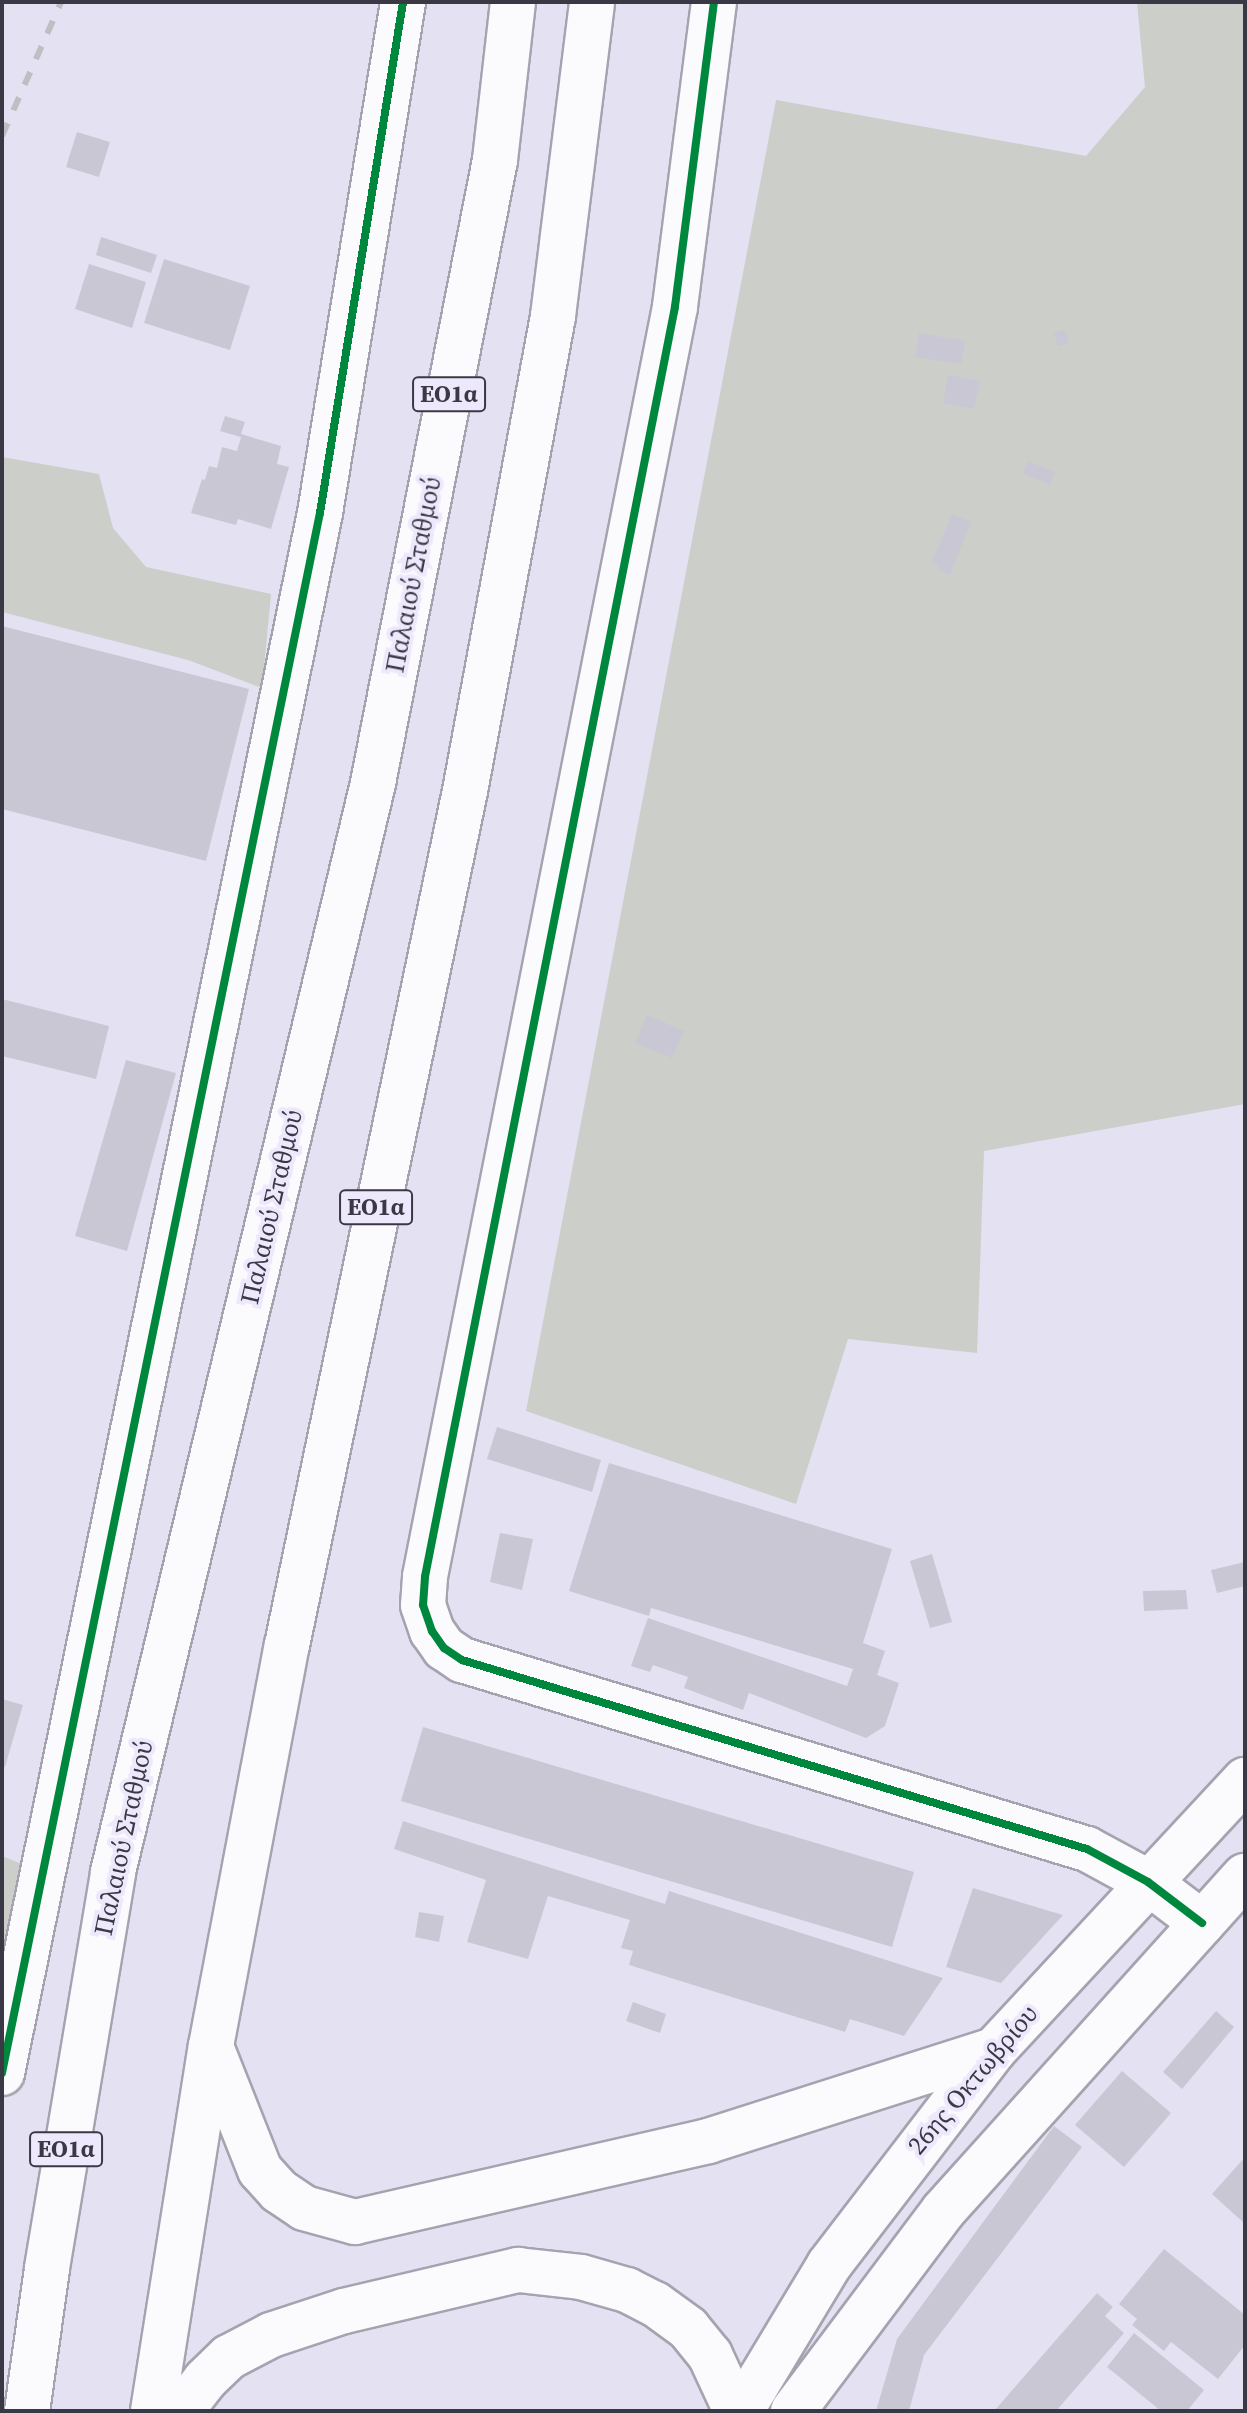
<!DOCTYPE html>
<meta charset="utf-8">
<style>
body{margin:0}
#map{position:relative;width:1247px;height:2413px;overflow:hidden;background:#e4e1f2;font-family:"Source Serif 4",serif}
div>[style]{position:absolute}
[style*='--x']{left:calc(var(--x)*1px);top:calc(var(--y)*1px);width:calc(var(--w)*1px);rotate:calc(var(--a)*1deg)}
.green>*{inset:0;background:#cbcec9}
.building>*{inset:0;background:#cac7d5}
.roads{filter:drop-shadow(2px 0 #a6a3b0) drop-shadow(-2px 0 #a6a3b0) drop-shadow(0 2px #a6a3b0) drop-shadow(0 -2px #a6a3b0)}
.minor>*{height:44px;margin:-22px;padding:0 22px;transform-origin:22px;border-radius:22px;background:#fbfafd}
.secondary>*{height:44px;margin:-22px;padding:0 22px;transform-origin:22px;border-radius:22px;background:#fbfafd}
.trunk>*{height:44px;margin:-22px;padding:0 22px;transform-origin:22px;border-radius:22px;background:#fbfafd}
.rail>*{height:6px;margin-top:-3px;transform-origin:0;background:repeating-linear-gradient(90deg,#bfbfc3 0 14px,transparent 0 28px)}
.cycleway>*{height:8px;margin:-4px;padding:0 4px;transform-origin:4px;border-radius:4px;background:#00873e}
span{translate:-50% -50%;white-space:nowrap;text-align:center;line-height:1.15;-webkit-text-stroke:8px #ede8fc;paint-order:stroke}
.shield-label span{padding:2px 6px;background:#ede8fc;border:2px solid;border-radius:6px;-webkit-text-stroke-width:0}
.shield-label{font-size:24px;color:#3b3845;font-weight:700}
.street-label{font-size:26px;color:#3b3845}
.frame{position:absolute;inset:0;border:4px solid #3b3845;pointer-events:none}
</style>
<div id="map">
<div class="green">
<i style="clip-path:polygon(1137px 2px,1245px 2px,1245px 1104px,984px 1151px,977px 1353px,848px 1339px,796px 1504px,526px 1411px,776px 100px,1086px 156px,1145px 87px)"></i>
<i style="clip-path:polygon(2px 457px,99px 474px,113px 528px,146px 567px,271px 594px,262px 688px,188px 660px,2px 612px)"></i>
<i style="clip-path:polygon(2px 1856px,22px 1864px,2px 1949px)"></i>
</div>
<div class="building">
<i style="clip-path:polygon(77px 132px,110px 142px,99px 177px,66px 167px)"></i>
<i style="clip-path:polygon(101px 237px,157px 255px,151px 273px,96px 255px)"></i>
<i style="clip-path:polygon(164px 259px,250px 286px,230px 350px,144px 323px)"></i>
<i style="clip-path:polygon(89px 264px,146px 282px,132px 328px,75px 309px)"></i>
<i style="clip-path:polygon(1065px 330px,1069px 343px,1058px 346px,1054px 333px)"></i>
<i style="clip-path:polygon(919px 333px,965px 341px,961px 364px,915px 357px)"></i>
<i style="clip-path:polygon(948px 375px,980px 381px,974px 409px,943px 403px)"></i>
<i style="clip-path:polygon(225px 416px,245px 422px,241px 434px,281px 446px,277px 464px,289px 467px,271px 529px,238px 519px,236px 525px,191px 513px,202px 479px,205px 480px,209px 466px,217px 468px,222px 447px,237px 451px,241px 437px,220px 431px)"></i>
<i style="clip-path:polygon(1028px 461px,1055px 472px,1050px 485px,1023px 474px)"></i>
<i style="clip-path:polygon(952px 514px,971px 522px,950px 575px,938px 570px,940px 565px,932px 562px)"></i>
<i style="clip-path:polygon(2px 626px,249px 689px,206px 861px,2px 809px)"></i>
<i style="clip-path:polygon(2px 999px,109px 1026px,96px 1079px,2px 1056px)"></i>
<i style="clip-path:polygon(647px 1015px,684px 1031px,672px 1058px,635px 1043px)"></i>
<i style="clip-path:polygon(126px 1060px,176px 1073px,127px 1251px,75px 1236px)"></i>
<i style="clip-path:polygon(497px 1427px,601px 1460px,592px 1492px,487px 1459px)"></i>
<i style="clip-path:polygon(609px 1463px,892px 1549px,863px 1643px,885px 1651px,877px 1675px,899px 1683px,885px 1726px,866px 1738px,749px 1693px,743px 1710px,684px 1688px,688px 1677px,653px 1665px,650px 1672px,631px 1666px,648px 1618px,847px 1686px,853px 1669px,651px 1608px,649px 1616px,569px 1591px)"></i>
<i style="clip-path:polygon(500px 1533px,533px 1539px,522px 1590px,490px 1582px)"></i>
<i style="clip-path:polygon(932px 1554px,952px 1622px,930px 1628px,910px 1561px)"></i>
<i style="clip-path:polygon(1245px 1562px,1245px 1586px,1217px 1593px,1211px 1570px)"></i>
<i style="clip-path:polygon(1186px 1590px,1188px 1609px,1144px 1611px,1143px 1591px)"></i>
<i style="clip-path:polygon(2px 1699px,23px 1705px,5px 1767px,2px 1766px)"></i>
<i style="clip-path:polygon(423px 1727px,914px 1872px,892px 1947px,401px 1801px)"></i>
<i style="clip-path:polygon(403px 1821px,665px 1904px,669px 1891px,943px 1978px,904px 2036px,850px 2019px,845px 2032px,629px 1965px,633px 1951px,621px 1948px,630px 1920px,548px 1896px,528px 1959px,467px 1942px,486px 1880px,394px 1849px)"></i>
<i style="clip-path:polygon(973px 1888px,1063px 1915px,1001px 1983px,946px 1967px)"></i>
<i style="clip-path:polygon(419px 1912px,444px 1916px,439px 1942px,415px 1937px)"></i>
<i style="clip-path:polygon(633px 2002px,666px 2014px,660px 2033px,626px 2021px)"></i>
<i style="clip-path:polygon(1216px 2011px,1234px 2027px,1182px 2089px,1163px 2072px)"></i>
<i style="clip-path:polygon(1122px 2071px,1171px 2113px,1124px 2167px,1075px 2125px)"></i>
<i style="clip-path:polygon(1054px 2126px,1082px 2147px,924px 2355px,909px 2411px,876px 2411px,897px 2339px)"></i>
<i style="clip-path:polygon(1245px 2157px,1245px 2224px,1212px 2194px)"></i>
<i style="clip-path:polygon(1164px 2249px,1245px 2315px,1245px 2345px,1218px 2379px,1171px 2342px,1164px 2351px,1132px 2325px,1137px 2319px,1119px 2304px)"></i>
<i style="clip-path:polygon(1097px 2293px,1113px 2307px,1105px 2316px,1124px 2333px,1056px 2411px,994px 2411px)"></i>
<i style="clip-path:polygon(1134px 2333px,1204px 2390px,1187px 2411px,1161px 2411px,1107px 2367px)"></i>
</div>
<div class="roads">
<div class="minor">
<i style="--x:714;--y:2;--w:307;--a:97.3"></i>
<i style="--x:675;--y:307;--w:1294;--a:101.14"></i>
<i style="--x:425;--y:1577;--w:28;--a:94"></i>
<i style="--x:423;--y:1605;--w:28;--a:71"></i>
<i style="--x:432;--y:1631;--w:21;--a:55"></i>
<i style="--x:444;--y:1648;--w:22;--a:34"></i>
<i style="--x:462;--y:1660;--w:653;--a:16.83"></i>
<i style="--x:1087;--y:1849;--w:69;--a:28.4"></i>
<i style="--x:1148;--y:1882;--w:68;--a:37.2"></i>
<i style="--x:2;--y:2073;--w:1592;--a:-78.48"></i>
<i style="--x:320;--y:513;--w:518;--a:-80.77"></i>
</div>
<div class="secondary">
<i style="--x:741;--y:2411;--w:170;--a:-58.9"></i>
<i style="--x:829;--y:2265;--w:271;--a:-52.5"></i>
<i style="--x:994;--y:2050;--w:369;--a:-47.1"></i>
<i style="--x:793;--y:2411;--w:250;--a:-53.1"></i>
<i style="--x:943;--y:2211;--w:451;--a:-48"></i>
</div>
<div class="trunk">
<i style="--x:212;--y:2049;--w:130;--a:68.4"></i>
<i style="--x:260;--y:2170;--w:28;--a:48"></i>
<i style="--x:279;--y:2191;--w:30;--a:34"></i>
<i style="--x:304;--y:2208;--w:53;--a:15.4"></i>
<i style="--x:355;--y:2222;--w:362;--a:-12.9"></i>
<i style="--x:708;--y:2141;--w:300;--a:-17.7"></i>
<i style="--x:27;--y:2411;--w:144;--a:-82"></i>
<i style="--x:47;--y:2268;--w:401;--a:-80.5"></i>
<i style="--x:113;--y:1872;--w:1120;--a:-76.57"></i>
<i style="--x:373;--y:783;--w:635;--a:-78.92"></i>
<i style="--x:495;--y:160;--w:159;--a:-83.5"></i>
<i style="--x:153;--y:2411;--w:370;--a:-81"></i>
<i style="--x:211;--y:2046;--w:408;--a:-79.3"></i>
<i style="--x:287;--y:1645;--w:872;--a:-78.23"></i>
<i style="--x:465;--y:791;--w:483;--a:-79.5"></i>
<i style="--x:553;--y:316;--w:316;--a:-82.9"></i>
<i style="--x:181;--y:2411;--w:39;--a:-52"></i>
<i style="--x:205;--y:2380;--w:33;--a:-44"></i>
<i style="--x:229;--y:2357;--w:47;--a:-27.6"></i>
<i style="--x:271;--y:2335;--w:77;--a:-18.2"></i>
<i style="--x:344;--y:2311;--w:179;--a:-13.3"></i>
<i style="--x:518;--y:2270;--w:63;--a:6.3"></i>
<i style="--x:581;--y:2277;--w:48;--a:15.8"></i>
<i style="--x:627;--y:2290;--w:31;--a:27"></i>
<i style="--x:655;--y:2304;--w:41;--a:36"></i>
<i style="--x:688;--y:2328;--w:35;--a:51"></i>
<i style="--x:710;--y:2355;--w:62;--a:65.1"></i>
</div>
</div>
<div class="rail">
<i style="--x:2;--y:136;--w:146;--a:-66.2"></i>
</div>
<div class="cycleway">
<i style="--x:714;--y:2;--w:307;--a:97.3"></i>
<i style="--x:675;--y:307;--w:1294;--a:101.14"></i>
<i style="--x:425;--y:1577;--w:28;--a:94"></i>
<i style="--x:423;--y:1605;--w:28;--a:71"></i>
<i style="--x:432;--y:1631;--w:21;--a:55"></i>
<i style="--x:444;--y:1648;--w:22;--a:34"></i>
<i style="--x:462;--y:1660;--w:653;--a:16.83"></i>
<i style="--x:1087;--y:1849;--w:69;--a:28.4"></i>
<i style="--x:1148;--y:1882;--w:68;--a:37.2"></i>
<i style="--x:2;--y:2073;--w:1592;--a:-78.48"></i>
<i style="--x:320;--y:513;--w:518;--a:-80.77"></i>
</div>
<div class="shield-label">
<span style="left:449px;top:394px">ΕΟ1α</span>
<span style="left:376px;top:1207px">ΕΟ1α</span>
<span style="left:66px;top:2149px">ΕΟ1α</span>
</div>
<div class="street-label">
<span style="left:414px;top:575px;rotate:-79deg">Παλαιού Σταθμού</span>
<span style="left:272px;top:1207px;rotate:-77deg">Παλαιού Σταθμού</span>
<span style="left:124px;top:1838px;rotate:-78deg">Παλαιού Σταθμού</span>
<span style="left:973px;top:2080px;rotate:-50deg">26ης Οκτωβρίου</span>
</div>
<div class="frame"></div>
</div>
